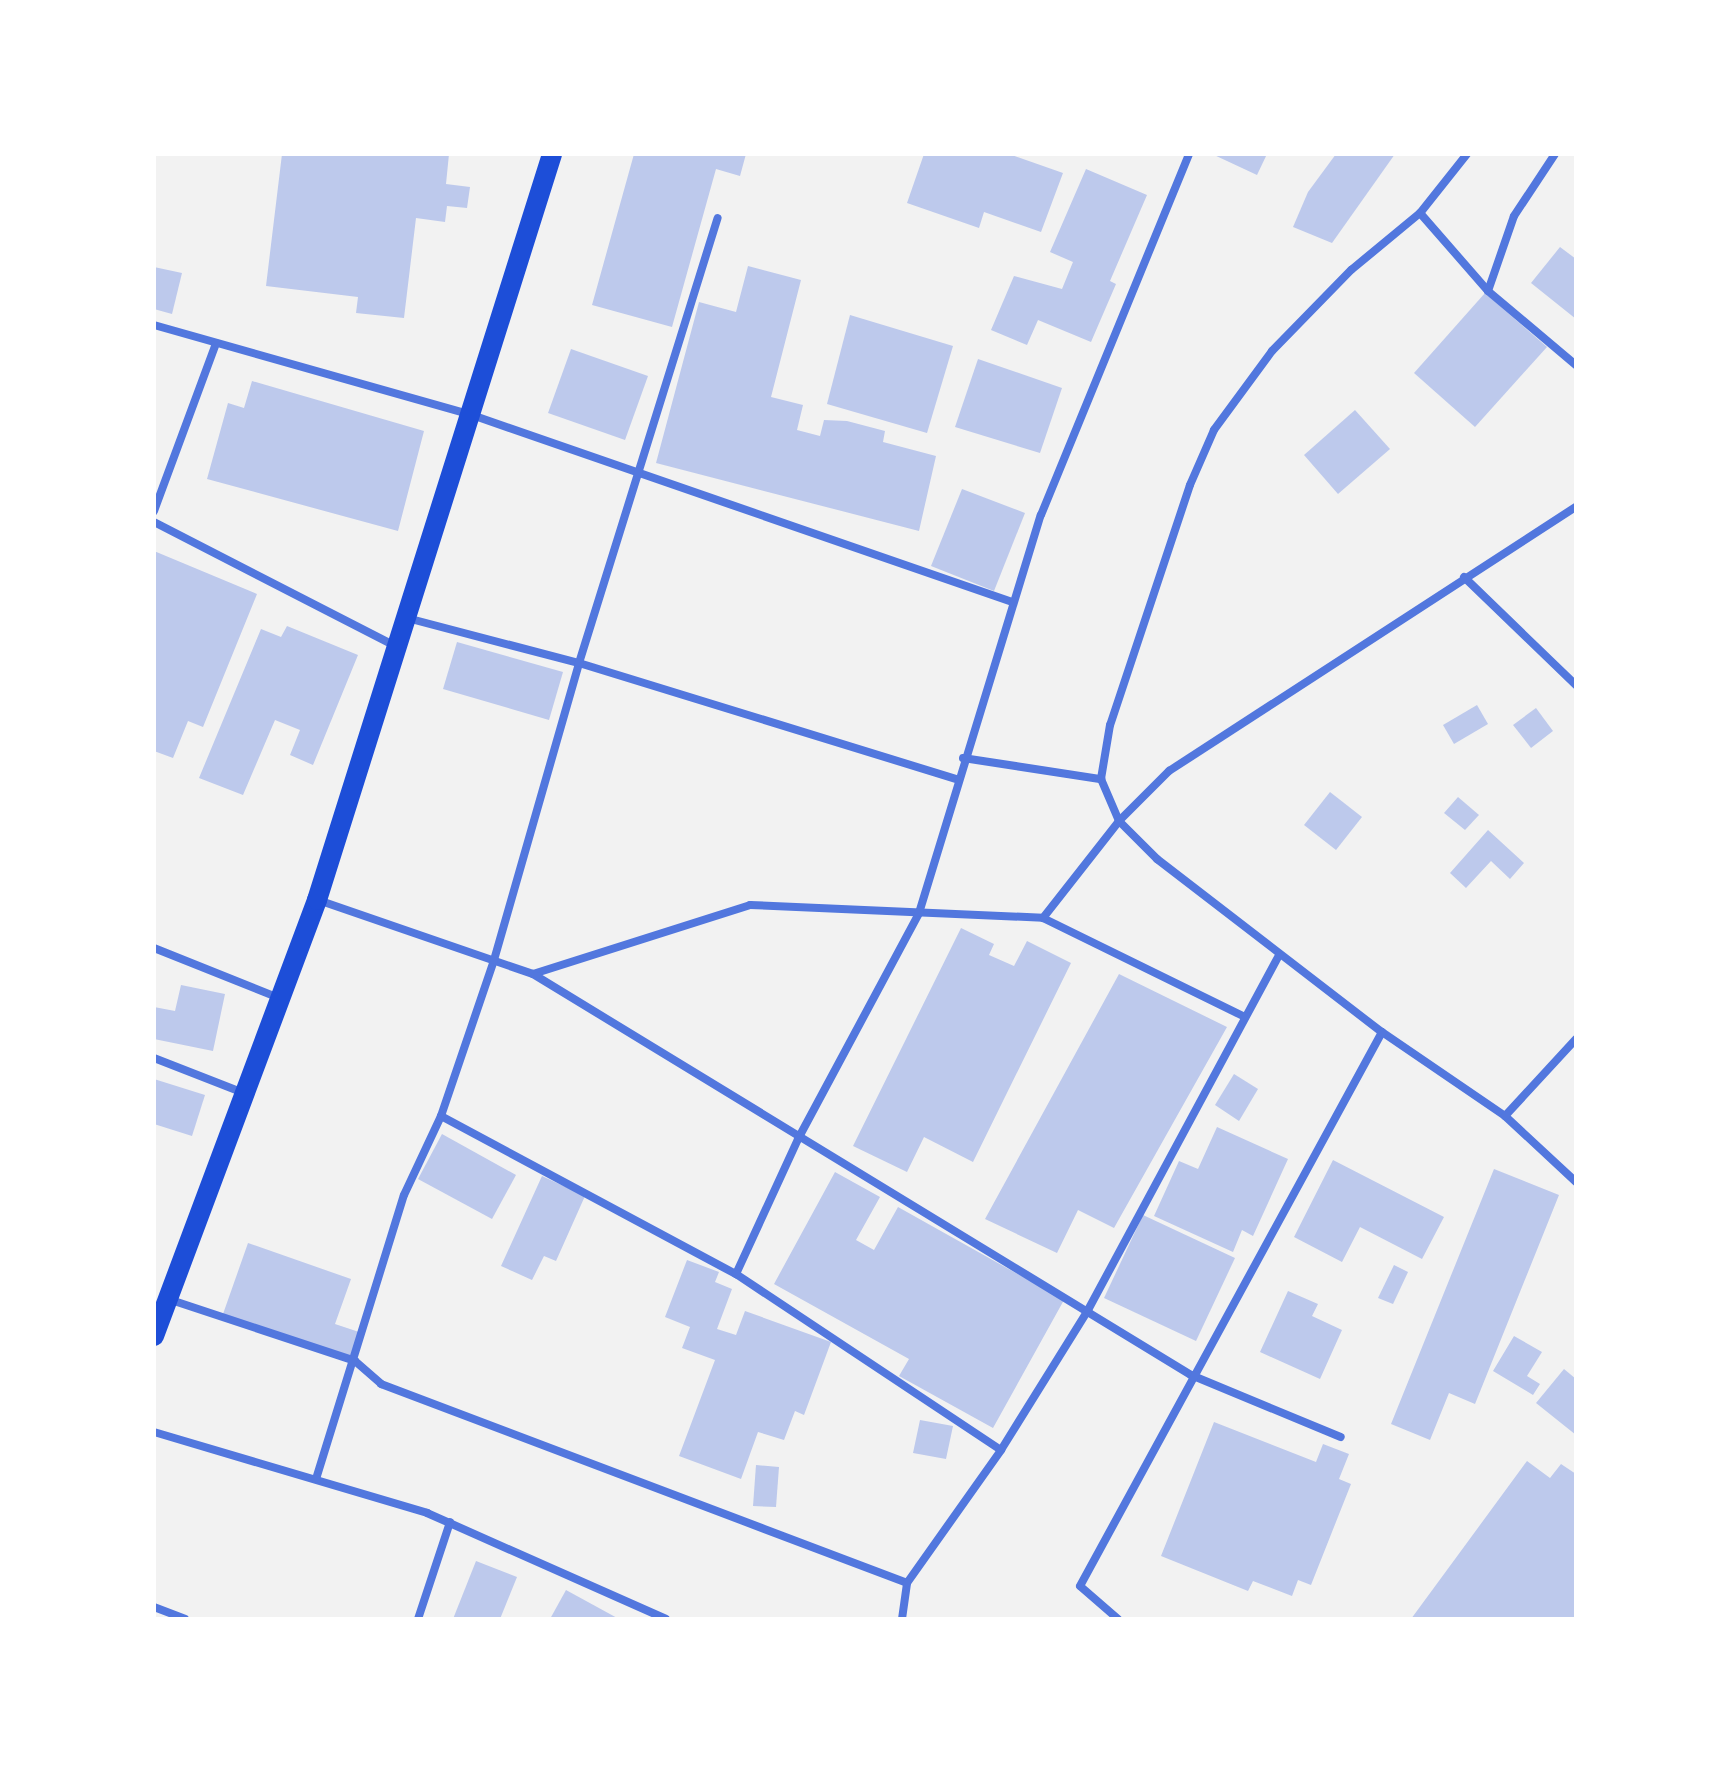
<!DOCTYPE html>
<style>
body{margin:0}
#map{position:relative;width:1730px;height:1773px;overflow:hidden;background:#f2f2f2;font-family:"Varela Round",sans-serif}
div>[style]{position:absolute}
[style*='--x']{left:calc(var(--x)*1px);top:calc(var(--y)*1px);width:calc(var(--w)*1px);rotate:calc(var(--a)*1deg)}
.building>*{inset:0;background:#bdc9ec}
.minor>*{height:8px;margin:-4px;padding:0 4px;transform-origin:4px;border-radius:4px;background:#5277de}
.primary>*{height:20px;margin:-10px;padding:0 10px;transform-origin:10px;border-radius:10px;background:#1d4ed8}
span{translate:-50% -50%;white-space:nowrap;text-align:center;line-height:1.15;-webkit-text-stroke:7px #fff;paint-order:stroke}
.frame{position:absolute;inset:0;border:156px solid #fff;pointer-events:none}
</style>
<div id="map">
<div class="building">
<i style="clip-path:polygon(282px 154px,449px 154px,446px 184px,470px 187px,467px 208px,447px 206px,445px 222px,416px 218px,404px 318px,356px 313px,358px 297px,266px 286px)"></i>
<i style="clip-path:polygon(634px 154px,746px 154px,740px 176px,716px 169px,672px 327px,592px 305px)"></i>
<i style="clip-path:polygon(924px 154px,1009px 154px,1063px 173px,1041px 232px,984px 212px,979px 228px,907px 203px)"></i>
<i style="clip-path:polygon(1212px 154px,1267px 154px,1257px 175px)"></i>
<i style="clip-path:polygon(1336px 154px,1395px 154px,1332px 243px,1293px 227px,1308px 192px)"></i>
<i style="clip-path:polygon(1086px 169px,1147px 195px,1110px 281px,1116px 284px,1091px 342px,1038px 320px,1027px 345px,991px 330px,1014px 276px,1062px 289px,1073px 262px,1050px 252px)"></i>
<i style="clip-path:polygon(1560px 247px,1576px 259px,1576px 319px,1531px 283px)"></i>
<i style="clip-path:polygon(748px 266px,801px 280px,771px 397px,803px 405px,797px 430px,820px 436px,824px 420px,847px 421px,885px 431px,883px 442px,936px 456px,919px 531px,656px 463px,699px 302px,736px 312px)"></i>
<i style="clip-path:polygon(154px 267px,182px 273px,172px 314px,154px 309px)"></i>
<i style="clip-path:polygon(1485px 293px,1547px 347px,1475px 427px,1414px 373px)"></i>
<i style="clip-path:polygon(850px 315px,953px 346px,927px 433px,827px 404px)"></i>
<i style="clip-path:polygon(571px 349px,648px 376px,625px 440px,548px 413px)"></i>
<i style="clip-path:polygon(978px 359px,1062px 388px,1040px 453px,955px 427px)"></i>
<i style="clip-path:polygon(252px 381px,424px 431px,398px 531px,207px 479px,228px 403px,244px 408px)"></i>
<i style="clip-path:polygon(1355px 410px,1390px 449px,1338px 494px,1304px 455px)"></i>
<i style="clip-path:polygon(962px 489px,1025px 513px,994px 591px,931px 566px)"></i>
<i style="clip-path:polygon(154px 551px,257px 594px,203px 727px,188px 721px,173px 758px,154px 751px)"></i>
<i style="clip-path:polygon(287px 626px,358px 655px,313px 765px,290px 755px,300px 730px,275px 720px,243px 795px,199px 778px,261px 629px,281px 637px)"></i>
<i style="clip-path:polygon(457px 642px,563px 672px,549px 720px,443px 689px)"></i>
<i style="clip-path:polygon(1477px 705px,1488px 724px,1454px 744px,1443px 725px)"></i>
<i style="clip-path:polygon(1536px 708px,1553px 731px,1531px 748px,1513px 725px)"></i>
<i style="clip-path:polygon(1330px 792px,1362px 817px,1336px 850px,1304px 825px)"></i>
<i style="clip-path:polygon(1458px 797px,1479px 815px,1465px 830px,1444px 813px)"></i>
<i style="clip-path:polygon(1488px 830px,1524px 863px,1510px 879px,1491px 861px,1466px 888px,1450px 873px)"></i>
<i style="clip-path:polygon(961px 928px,994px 944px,989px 955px,1014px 966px,1027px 941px,1071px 963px,973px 1162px,924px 1137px,907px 1172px,853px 1146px)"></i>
<i style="clip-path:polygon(1119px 974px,1227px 1027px,1114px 1228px,1078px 1210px,1057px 1253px,985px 1219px)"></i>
<i style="clip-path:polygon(181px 985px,225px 994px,213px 1051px,154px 1039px,154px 1007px,175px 1011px)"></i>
<i style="clip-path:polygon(1234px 1074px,1258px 1089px,1239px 1121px,1215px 1105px)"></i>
<i style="clip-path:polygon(154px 1079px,205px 1095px,192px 1136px,154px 1124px)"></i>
<i style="clip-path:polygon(1217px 1127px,1288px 1159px,1253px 1236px,1242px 1230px,1233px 1252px,1154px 1216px,1179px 1161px,1198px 1169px)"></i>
<i style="clip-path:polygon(442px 1134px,516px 1175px,492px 1219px,418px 1179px)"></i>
<i style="clip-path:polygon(1333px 1160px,1444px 1217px,1422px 1259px,1360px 1227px,1342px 1262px,1294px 1237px)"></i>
<i style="clip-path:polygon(1494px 1169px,1559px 1195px,1475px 1404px,1449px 1393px,1430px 1440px,1391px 1424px)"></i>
<i style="clip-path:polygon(835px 1172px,880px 1197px,856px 1240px,874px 1250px,898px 1207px,1064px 1300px,993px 1428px,899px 1376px,909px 1359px,774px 1284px)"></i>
<i style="clip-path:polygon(542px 1176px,585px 1196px,556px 1261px,544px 1256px,532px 1280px,501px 1266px)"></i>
<i style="clip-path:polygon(1143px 1215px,1235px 1258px,1196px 1341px,1104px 1298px)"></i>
<i style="clip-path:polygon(248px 1243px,351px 1279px,335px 1324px,362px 1333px,353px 1359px,223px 1314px)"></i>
<i style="clip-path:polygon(687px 1260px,719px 1272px,715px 1282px,732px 1289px,717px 1329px,736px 1335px,745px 1311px,831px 1342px,804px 1415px,795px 1411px,784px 1440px,758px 1432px,741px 1479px,679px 1456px,715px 1360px,682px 1348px,690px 1327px,665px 1317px)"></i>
<i style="clip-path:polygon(1394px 1265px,1408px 1272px,1393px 1304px,1378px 1298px)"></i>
<i style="clip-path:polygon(1288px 1291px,1318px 1304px,1312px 1316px,1342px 1330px,1320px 1379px,1260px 1352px)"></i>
<i style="clip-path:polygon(1514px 1336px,1542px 1352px,1527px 1376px,1540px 1384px,1533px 1395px,1493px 1371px)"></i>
<i style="clip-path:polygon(1564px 1369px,1576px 1379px,1576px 1435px,1536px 1403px)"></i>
<i style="clip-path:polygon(920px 1420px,953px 1426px,946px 1459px,913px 1453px)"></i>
<i style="clip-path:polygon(1214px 1422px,1316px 1462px,1323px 1444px,1349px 1454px,1339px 1479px,1351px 1484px,1311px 1585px,1298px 1580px,1292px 1596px,1253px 1581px,1248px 1591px,1161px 1556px)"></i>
<i style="clip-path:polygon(1527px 1461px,1550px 1478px,1561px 1464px,1576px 1474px,1576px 1619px,1411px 1619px)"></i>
<i style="clip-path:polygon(756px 1465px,779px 1467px,776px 1507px,753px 1506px)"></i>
<i style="clip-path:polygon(476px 1561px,517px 1577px,500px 1619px,453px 1619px)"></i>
<i style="clip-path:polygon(566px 1590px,619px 1619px,550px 1619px)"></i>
</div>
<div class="minor">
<i style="--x:1467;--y:154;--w:75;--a:128.5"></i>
<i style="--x:1420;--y:213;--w:89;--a:140.4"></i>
<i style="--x:1351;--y:270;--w:113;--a:134.3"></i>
<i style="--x:1272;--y:351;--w:98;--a:126.3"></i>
<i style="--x:1214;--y:430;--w:60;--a:113.6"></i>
<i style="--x:1190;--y:485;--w:253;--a:108.4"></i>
<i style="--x:1110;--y:725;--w:55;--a:99.5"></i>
<i style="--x:1101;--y:779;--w:46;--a:66.8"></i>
<i style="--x:1119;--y:821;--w:54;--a:45"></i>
<i style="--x:1157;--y:859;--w:284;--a:37.6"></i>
<i style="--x:1382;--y:1032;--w:149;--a:34.3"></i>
<i style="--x:1505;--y:1116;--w:97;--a:42.9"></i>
<i style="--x:1420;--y:213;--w:103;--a:48.9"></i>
<i style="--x:1488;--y:291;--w:115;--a:40.1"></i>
<i style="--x:1488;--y:291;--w:79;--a:-70.9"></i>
<i style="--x:1514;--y:216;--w:74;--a:-56.5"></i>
<i style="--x:154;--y:325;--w:330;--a:15.8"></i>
<i style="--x:472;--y:415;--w:571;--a:19.1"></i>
<i style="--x:154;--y:511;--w:179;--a:-69.7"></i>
<i style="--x:154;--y:522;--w:271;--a:27.2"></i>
<i style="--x:1464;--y:577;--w:156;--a:44"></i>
<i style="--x:407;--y:618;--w:178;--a:14.7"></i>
<i style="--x:579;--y:663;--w:394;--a:17.1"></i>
<i style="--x:963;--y:758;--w:140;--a:8.7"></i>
<i style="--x:318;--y:900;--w:227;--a:19"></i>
<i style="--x:533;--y:974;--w:228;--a:-17.6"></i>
<i style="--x:750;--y:905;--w:293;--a:2.5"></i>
<i style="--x:1043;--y:918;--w:225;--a:26.1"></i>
<i style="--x:1043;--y:918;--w:123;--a:-51.9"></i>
<i style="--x:1119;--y:821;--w:71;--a:-45"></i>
<i style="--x:1169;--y:771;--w:485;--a:-33"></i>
<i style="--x:154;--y:948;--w:135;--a:21.8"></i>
<i style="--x:533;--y:974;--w:771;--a:31.36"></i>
<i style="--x:1191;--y:1375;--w:162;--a:22.5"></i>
<i style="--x:154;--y:1058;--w:97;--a:21.3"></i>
<i style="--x:441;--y:1116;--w:335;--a:28.2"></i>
<i style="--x:736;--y:1274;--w:318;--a:33.6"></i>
<i style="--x:1505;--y:1116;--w:105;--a:-47.3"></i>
<i style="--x:736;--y:1274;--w:149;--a:-65.3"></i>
<i style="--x:798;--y:1139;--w:256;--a:-61.8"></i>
<i style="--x:919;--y:913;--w:416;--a:-73"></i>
<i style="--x:1041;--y:515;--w:390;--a:-67.7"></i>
<i style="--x:168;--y:1299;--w:197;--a:18.3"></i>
<i style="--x:355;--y:1361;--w:35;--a:41"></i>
<i style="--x:381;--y:1384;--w:562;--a:20.72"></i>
<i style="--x:154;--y:1432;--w:285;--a:16.5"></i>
<i style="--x:427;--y:1513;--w:261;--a:23.9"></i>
<i style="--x:316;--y:1479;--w:297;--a:-72.8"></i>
<i style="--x:404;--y:1195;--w:87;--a:-64.9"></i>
<i style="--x:441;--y:1116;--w:165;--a:-71.2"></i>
<i style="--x:494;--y:960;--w:309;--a:-74"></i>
<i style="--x:579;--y:663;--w:466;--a:-72.7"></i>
<i style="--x:154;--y:1607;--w:33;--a:21"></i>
<i style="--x:418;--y:1619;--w:102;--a:-71.7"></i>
<i style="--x:902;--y:1619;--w:36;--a:-82"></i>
<i style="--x:907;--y:1583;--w:163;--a:-54.7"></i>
<i style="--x:1001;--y:1450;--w:165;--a:-58.1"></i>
<i style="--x:1088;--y:1310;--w:403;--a:-61.7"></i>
<i style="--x:1118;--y:1619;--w:50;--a:-139"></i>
<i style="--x:1080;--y:1586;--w:631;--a:-61.4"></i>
</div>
<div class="primary">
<i style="--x:154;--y:1336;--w:465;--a:-69.5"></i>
<i style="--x:317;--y:900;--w:782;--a:-72.51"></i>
</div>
<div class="frame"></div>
</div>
